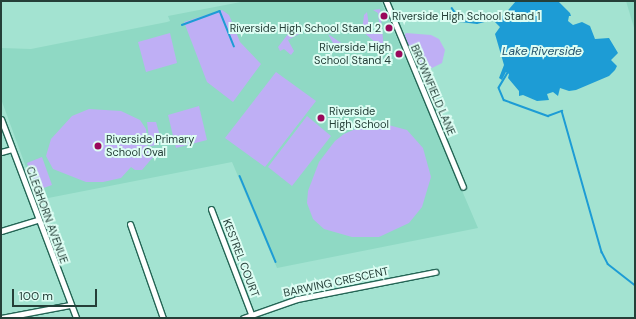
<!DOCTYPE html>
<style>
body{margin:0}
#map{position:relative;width:636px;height:319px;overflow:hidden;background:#a3e3d1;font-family:"DM Sans",sans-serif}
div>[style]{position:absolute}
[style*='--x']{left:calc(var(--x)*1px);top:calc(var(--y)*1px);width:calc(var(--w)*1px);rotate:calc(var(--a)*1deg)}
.built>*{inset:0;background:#8fd9c4}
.green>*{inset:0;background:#bfaff5}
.water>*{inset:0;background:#1d9cd5}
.stream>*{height:1.5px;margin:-0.75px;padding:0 0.75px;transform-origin:0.75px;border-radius:0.75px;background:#1d9cd5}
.roads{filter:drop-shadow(1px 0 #246555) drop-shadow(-1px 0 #246555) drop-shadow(0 1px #246555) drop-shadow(0 -1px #246555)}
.minor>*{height:5px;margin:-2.5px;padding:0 2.5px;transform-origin:2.5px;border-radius:2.5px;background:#fff}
.dots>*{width:11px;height:11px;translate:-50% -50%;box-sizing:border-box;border:2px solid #ddfdf3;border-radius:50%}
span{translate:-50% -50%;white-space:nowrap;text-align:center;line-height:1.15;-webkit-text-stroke:4px #ddfdf3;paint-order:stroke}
.poi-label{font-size:11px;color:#253f38}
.left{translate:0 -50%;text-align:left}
.right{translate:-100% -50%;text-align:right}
.street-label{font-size:11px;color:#253f38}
.water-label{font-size:12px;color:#26546d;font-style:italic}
.frame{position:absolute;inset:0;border:2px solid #253f38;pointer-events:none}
.scale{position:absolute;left:12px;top:289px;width:85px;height:18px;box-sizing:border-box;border:2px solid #253f38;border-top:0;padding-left:5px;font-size:12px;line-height:14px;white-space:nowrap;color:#253f38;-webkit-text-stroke:3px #ddfdf3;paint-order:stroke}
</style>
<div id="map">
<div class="built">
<i style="clip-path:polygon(246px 1px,381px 1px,478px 228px,277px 268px,232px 162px,38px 200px,1px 99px,1px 48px,31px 49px,167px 22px,170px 21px,168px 16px)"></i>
<i style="clip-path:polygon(626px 1px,635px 1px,635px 31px)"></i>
</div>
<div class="green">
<i style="clip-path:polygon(380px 9px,384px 49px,383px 49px,362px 31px,364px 15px,367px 12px,370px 33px,380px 31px,378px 13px,373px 10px)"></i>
<i style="clip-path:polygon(222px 10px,229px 15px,240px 42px,261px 64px,233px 102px,207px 82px,184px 22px)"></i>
<i style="clip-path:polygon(295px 25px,301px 33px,288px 40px,294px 51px,291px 55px,284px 49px,280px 51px,278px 47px)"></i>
<i style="clip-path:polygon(170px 33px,177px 63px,146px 72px,138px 42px)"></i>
<i style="clip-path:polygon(406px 33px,431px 35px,439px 39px,445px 50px,442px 63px,430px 69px,419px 66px,404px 36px)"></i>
<i style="clip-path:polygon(328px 34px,347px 47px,338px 52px)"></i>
<i style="clip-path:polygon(276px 72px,316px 101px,265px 167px,225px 138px)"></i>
<i style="clip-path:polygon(199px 106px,207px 140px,176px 148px,168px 115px)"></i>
<i style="clip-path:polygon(89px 109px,121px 111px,140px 120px,146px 129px,148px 150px,154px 156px,142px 170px,135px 170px,131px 167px,121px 178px,103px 182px,86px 182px,53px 169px,46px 156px,51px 139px,72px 116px)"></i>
<i style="clip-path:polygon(307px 116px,331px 136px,292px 186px,268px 167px)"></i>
<i style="clip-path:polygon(147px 122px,156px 122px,160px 136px,158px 145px,150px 146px)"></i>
<i style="clip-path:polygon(381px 123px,407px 130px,423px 148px,431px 177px,422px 207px,409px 223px,379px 237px,352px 237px,324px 229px,313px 219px,307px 203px,308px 191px,319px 162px,335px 141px,344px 134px,367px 124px)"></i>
<i style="clip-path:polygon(42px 157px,52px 185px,38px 190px,27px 163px)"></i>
</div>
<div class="water">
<i style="clip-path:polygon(516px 1px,558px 1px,570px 13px,571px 16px,569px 16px,568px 21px,573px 25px,582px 22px,590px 26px,595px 39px,609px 38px,618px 53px,611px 60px,617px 66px,615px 70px,609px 76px,576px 90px,569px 91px,560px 88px,558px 96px,553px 92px,547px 94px,549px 100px,537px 101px,523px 95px,519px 96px,519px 91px,508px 78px,509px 74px,506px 72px,502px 80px,499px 78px,504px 65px,495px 34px,500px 27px,491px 18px,497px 14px,503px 16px)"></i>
</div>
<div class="stream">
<i style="--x:452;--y:8;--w:16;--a:55"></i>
<i style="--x:461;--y:21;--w:16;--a:7"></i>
<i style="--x:477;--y:23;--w:16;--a:-15"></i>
<i style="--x:182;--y:25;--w:40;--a:-20.2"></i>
<i style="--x:220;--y:11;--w:38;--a:68"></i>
<i style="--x:508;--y:73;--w:17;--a:121"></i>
<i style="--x:499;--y:88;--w:13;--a:67"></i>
<i style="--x:504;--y:100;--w:47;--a:20"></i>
<i style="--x:548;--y:116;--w:15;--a:-20"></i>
<i style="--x:562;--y:111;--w:147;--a:74.2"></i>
<i style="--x:602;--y:252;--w:13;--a:63"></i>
<i style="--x:608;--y:264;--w:34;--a:38"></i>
<i style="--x:240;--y:176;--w:93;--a:67.3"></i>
</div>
<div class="roads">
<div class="minor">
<i style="--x:386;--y:1;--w:201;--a:67.5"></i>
<i style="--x:1;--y:119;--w:213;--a:69.3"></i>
<i style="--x:1;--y:152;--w:11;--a:-15"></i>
<i style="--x:211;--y:209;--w:112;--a:69.1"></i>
<i style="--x:130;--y:224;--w:100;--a:70.7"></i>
<i style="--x:1;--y:231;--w:39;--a:-17"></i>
<i style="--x:1;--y:318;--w:70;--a:-10.7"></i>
<i style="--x:243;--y:318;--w:57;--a:-19.4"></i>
<i style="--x:297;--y:299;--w:141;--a:-11.1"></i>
</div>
</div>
<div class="dots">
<i style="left:384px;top:16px;background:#9a095b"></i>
<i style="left:389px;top:28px;background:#9a095b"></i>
<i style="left:399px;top:54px;background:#9a095b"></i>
<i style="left:321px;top:118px;background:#9a095b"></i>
<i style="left:98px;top:146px;background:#9a095b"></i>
</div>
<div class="poi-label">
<span class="left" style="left:392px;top:16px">Riverside High School Stand 1</span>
<span class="right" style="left:381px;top:28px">Riverside High School Stand 2</span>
<span class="right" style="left:391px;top:54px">Riverside High<br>School Stand 4</span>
<span class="left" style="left:329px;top:118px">Riverside<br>High School</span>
<span class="left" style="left:106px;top:146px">Riverside Primary<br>School Oval</span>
</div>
<div class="street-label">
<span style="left:433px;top:90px;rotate:67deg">BROWNFIELD LANE</span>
<span style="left:47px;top:215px;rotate:70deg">CLEGHORN AVENUE</span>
<span style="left:241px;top:258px;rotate:69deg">KESTREL COURT</span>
<span style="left:336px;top:282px;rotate:-12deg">BARWING CRESCENT</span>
</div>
<div class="water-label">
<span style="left:542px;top:52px">Lake Riverside</span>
</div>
<div class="frame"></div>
<div class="scale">100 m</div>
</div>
